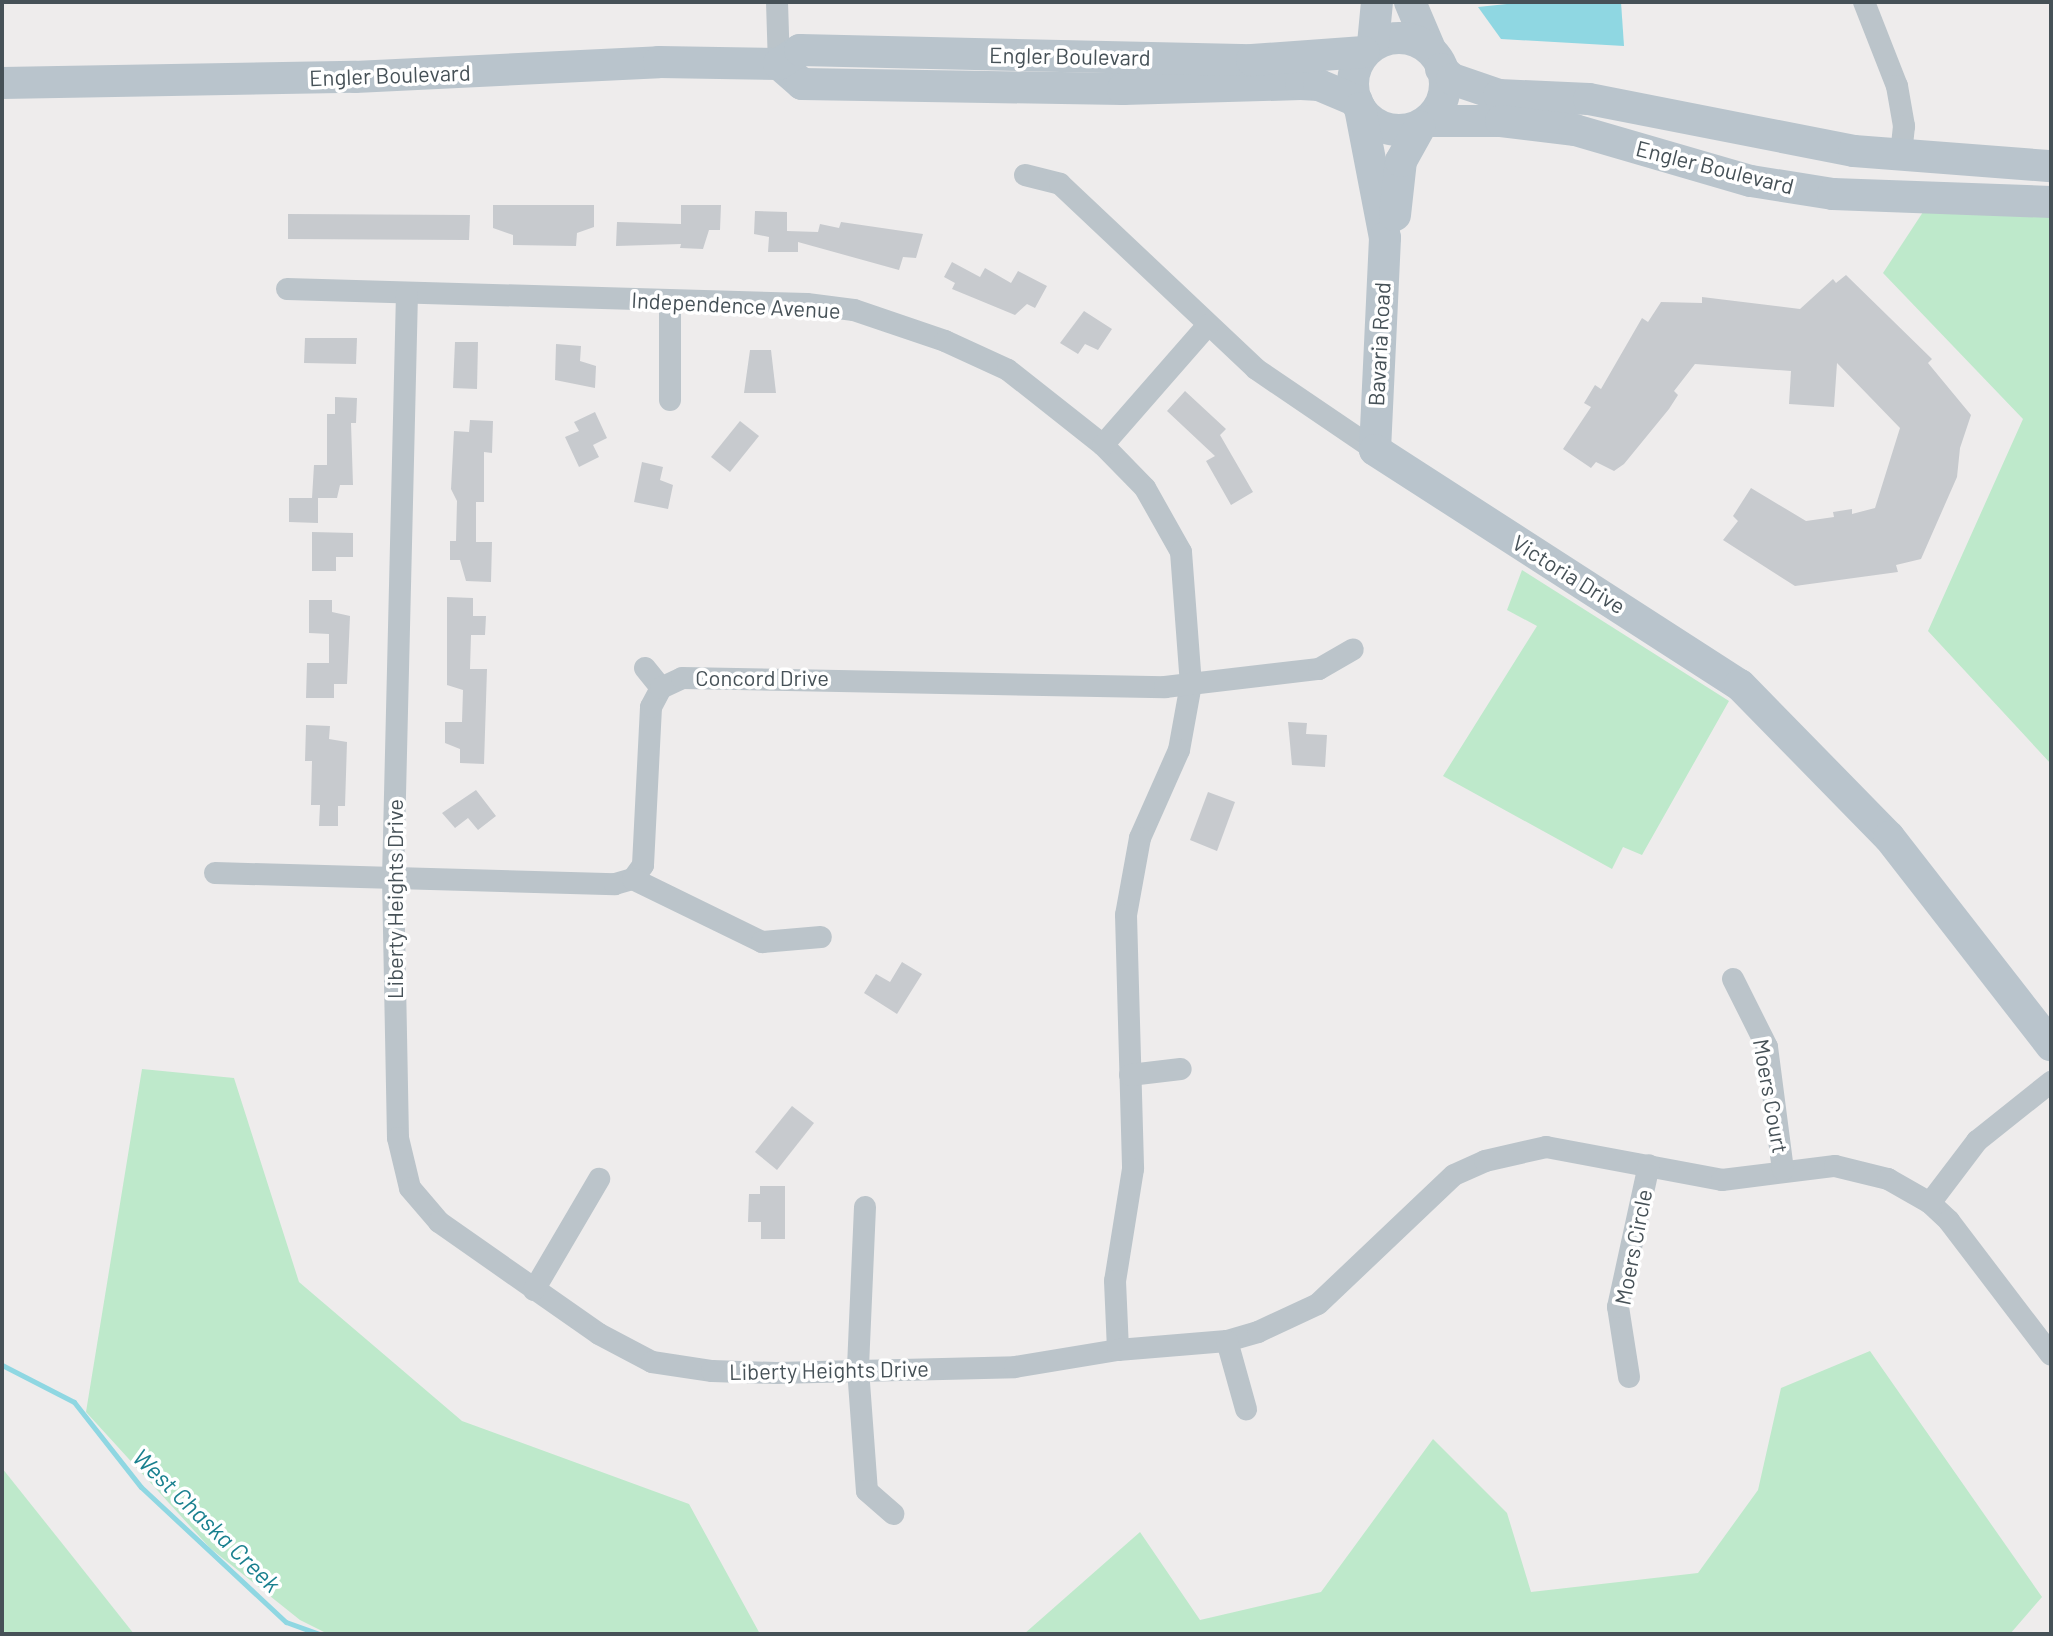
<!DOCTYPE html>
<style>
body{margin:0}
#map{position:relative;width:2053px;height:1636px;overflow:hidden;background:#eeecec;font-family:Barlow,sans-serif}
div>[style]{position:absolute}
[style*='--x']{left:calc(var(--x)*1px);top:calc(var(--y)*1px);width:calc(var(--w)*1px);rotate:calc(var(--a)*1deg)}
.green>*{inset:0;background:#bee9cb}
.water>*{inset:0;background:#8fd7e2}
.stream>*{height:5px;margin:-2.5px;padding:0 2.5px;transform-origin:2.5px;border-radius:2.5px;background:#8fd7e2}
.building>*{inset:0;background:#c7cace}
.street>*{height:22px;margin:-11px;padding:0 11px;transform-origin:11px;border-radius:11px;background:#bbc4ca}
.secondary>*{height:32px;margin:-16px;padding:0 16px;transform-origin:16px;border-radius:16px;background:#b9c4cc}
.secondary>.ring{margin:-16px;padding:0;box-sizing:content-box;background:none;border:32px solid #b9c4cc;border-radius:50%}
span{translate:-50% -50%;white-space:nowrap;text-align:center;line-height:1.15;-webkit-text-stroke:7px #fff;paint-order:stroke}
.street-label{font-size:22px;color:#465157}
.water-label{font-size:24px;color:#1a808f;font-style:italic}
.frame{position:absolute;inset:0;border:4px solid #465157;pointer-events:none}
</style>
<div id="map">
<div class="green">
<i style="clip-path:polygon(1925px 209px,2051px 212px,2051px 764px,1928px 631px,2023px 419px,1883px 273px)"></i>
<i style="clip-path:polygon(1522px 570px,1729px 701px,1642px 855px,1623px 847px,1612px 869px,1443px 776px,1537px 626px,1507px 610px)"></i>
<i style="clip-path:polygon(142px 1069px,234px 1078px,299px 1282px,462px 1421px,689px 1504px,760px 1634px,328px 1634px,300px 1620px,210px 1548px,86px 1412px)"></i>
<i style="clip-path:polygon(1870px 1351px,2042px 1597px,2010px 1634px,1024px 1634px,1140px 1532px,1200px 1620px,1321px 1592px,1433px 1439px,1507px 1513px,1531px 1592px,1698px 1573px,1758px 1490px,1781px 1388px)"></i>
<i style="clip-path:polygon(2px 1468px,73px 1557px,134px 1634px,2px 1634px)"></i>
</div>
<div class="water">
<i style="clip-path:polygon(1526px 2px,1621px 2px,1624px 46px,1501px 39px,1478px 7px)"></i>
</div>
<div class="stream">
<i style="--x:2;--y:1365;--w:81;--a:27.2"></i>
<i style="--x:74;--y:1402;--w:108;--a:51.8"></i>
<i style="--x:141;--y:1487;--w:198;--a:43"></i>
<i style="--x:286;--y:1622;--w:35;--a:20"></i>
</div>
<div class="building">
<i style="clip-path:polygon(493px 205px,594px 205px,594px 227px,577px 233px,576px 246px,513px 245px,513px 235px,493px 228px)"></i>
<i style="clip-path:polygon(681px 205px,721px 205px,720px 230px,709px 230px,703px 249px,680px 248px,681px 244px,616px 246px,617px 222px,681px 224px)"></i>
<i style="clip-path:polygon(755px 211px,787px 212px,787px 231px,818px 232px,820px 224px,839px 228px,841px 222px,923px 234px,916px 258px,903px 257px,899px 270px,798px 242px,798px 252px,768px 252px,769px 237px,754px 234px)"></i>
<i style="clip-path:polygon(288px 214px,470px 215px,469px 240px,288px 239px)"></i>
<i style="clip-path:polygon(952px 262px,980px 277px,985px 268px,1011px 283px,1018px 271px,1047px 286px,1035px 308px,1027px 304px,1015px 315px,952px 289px,955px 283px,944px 277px)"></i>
<i style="clip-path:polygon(1846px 275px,1932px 359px,1928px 363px,1971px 415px,1960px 448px,1957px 477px,1921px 559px,1896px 565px,1898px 572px,1795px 586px,1723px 540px,1738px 521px,1733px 516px,1751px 488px,1806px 521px,1834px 517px,1833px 512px,1852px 509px,1852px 514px,1875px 508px,1900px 428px,1837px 363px,1834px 407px,1789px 404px,1791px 371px,1695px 364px,1674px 391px,1678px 395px,1669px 409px,1624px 464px,1614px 471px,1596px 462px,1591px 468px,1563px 449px,1591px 407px,1584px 403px,1595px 385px,1601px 389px,1642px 318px,1648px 322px,1661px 302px,1702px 303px,1702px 297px,1800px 309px,1833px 279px,1836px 283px)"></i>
<i style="clip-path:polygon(1084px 311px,1112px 329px,1098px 350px,1085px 344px,1078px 354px,1060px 343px)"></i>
<i style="clip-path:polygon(305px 338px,357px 338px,356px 364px,304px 363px)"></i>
<i style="clip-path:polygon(455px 342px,478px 342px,477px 389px,453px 388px)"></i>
<i style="clip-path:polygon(556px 344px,581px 346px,580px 361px,596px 366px,595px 388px,555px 380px)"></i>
<i style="clip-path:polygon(750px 350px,771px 350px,776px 393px,744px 393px)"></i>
<i style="clip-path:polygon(1185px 391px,1226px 429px,1220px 435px,1253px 492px,1231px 505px,1206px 461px,1215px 456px,1167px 411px)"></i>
<i style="clip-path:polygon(335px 397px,357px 398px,356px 423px,351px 423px,353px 485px,340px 485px,337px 498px,312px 498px,314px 465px,327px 465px,327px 414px,335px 414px)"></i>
<i style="clip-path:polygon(595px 412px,607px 438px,593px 445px,599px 457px,579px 467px,565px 437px,579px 431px,574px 422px)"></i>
<i style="clip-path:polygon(470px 420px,493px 421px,492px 453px,484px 452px,484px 502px,476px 502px,476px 542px,492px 542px,491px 582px,466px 581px,460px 560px,450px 560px,450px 541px,456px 541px,457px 501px,451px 489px,454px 431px,469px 432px)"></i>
<i style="clip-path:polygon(740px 421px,759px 436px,730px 472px,711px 457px)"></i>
<i style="clip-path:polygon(642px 462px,663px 467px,660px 480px,673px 485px,668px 509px,634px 502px)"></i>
<i style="clip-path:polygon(289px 498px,318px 498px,318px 523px,289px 522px)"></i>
<i style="clip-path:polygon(312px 532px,353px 533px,353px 557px,336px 557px,336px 571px,312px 571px)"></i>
<i style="clip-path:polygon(447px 597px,473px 598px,473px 616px,486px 616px,485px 635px,471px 635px,470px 669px,487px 669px,484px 764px,460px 763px,460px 749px,445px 743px,445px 722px,462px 722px,463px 690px,447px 685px)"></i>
<i style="clip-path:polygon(309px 600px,332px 600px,332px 612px,350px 616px,347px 684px,334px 684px,334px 698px,306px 698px,307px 663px,329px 663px,329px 634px,309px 633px)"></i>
<i style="clip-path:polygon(1288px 722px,1307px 723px,1306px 734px,1327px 735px,1325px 767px,1292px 765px)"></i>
<i style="clip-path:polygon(306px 725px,330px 726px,329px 739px,347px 742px,345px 806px,338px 806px,338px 826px,319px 826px,320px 805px,311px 805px,312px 761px,305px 761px)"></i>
<i style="clip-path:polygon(476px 790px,496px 816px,478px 830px,468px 818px,455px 828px,442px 813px)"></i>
<i style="clip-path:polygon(1208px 792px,1235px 802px,1217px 851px,1190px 840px)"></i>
<i style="clip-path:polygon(902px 962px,922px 974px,897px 1014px,864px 993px,876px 974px,890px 982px)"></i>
<i style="clip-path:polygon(792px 1106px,814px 1123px,777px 1170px,755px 1152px)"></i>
<i style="clip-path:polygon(760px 1186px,785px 1186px,785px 1239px,761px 1239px,761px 1222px,748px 1222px,749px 1194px,760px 1194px)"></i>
</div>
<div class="street">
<i style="--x:777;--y:2;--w:62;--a:88.2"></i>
<i style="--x:1864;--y:2;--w:90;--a:68.6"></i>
<i style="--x:1897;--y:86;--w:41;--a:80.1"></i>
<i style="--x:1904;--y:126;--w:30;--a:96"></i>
<i style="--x:1025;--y:175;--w:36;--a:14"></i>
<i style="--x:1060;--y:184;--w:270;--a:43.3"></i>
<i style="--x:1256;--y:369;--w:144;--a:34.2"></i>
<i style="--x:287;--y:289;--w:520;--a:1.65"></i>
<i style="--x:807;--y:304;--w:47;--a:7.3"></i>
<i style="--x:854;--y:310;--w:96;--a:18.8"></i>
<i style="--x:945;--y:341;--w:69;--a:24.7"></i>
<i style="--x:1008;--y:370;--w:121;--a:38.3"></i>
<i style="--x:1103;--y:445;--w:60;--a:45.7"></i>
<i style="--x:1145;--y:488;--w:73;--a:60.6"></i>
<i style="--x:1181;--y:552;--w:132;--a:85.7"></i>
<i style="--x:1191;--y:684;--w:67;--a:100.3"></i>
<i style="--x:1179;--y:750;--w:96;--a:113.9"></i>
<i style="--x:1140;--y:838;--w:78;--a:100.3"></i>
<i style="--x:1126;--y:915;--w:254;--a:88.4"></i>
<i style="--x:1133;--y:1169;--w:113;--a:99.1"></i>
<i style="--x:1115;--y:1281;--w:69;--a:87.5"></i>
<i style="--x:407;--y:293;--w:585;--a:91.37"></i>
<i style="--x:393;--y:878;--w:260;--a:88.9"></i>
<i style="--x:398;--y:1138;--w:51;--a:76.5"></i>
<i style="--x:410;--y:1188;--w:45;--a:49.5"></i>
<i style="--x:439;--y:1222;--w:195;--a:35"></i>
<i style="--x:599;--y:1334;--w:60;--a:27.8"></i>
<i style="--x:652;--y:1362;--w:61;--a:8.5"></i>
<i style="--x:712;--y:1371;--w:64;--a:1.8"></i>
<i style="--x:776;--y:1373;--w:239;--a:-1.4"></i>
<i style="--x:1015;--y:1367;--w:104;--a:-9.4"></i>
<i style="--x:1118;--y:1350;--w:109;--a:-4.7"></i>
<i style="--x:1227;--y:1341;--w:32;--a:-16"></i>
<i style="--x:1258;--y:1332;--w:66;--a:-25"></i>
<i style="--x:1318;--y:1304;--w:187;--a:-43.5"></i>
<i style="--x:1454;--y:1175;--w:34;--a:-24"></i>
<i style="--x:1485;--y:1161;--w:63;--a:-12.9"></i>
<i style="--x:1546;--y:1147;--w:179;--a:10.6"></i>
<i style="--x:1722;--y:1180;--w:114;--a:-7.1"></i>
<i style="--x:1835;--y:1166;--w:55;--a:13.8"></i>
<i style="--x:1888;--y:1179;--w:48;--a:29.7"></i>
<i style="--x:1930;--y:1203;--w:26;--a:43"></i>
<i style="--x:1949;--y:1221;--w:168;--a:52.7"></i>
<i style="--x:670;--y:400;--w:99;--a:-90"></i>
<i style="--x:1103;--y:445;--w:159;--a:-48.8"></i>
<i style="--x:645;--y:668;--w:26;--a:51"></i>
<i style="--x:215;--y:873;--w:400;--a:1.6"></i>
<i style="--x:615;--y:884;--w:19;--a:-16"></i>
<i style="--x:633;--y:879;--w:17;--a:-54"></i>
<i style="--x:643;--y:865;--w:158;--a:-87.1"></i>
<i style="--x:651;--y:707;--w:21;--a:-62"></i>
<i style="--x:661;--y:688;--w:23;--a:-25"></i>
<i style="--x:682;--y:678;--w:483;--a:1.1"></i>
<i style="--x:1165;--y:687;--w:155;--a:-6.7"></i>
<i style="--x:1319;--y:669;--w:39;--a:-30"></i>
<i style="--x:633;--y:879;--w:144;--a:26"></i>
<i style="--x:762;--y:942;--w:59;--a:-4.8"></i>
<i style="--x:1733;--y:979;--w:76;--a:63.4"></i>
<i style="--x:1767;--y:1047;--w:124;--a:82.6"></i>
<i style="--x:1130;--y:1075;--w:51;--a:-6.7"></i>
<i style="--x:1930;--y:1203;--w:78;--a:-52.8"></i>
<i style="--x:1977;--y:1141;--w:95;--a:-38.6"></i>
<i style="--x:865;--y:1207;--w:162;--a:92.5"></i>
<i style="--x:858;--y:1369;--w:122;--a:85.8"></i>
<i style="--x:867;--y:1491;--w:35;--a:41"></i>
<i style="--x:534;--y:1290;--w:129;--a:-59.6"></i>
<i style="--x:1227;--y:1341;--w:71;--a:74.4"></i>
<i style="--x:1629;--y:1377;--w:71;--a:-98.9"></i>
<i style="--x:1618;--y:1307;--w:145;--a:-77.7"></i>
</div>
<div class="secondary">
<i style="--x:1410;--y:2;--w:51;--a:66.9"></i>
<i class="ring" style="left:1353px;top:38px;width:60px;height:60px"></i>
<i style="--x:1373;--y:44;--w:42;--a:-84.6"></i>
<i style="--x:779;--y:64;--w:30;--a:41"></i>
<i style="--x:802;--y:84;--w:321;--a:0.9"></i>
<i style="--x:1123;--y:89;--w:178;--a:-1.6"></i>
<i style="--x:1301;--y:84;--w:18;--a:3"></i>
<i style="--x:1319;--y:85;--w:41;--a:22.8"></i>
<i style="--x:1441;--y:69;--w:15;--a:42"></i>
<i style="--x:1452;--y:79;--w:50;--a:18.8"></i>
<i style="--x:1499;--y:95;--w:90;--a:2.5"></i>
<i style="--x:1589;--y:99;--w:270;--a:11.1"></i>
<i style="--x:1854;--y:151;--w:198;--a:4.4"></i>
<i style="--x:2;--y:83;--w:353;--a:-1"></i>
<i style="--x:355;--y:77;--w:304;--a:-2.8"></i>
<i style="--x:659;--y:62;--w:120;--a:1"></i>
<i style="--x:779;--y:64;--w:25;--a:-34"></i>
<i style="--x:800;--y:50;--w:452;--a:1.3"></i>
<i style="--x:1252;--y:60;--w:112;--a:-4.1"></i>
<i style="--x:1360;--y:108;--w:132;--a:79.1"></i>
<i style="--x:1385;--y:238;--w:212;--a:92.7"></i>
<i style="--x:1375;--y:450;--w:434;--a:32.8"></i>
<i style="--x:1740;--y:685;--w:213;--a:45.6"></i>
<i style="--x:1889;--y:837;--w:264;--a:52.1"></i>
<i style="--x:1429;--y:121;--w:72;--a:0"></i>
<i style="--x:1501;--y:121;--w:75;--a:6.9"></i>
<i style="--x:1575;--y:130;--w:183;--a:16.2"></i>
<i style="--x:1751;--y:181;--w:83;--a:9"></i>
<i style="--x:1833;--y:194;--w:218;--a:2.1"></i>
<i style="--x:1395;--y:215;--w:54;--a:-83.7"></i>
<i style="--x:1401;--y:161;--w:39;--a:-61"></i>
</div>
<div class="street-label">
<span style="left:1070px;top:56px;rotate:1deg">Engler Boulevard</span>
<span style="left:390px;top:75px;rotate:-2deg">Engler Boulevard</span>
<span style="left:1715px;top:167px;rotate:14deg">Engler Boulevard</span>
<span style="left:736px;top:305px;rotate:3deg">Independence Avenue</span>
<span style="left:1379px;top:344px;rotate:-87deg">Bavaria Road</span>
<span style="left:1569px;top:574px;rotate:32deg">Victoria Drive</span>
<span style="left:762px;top:678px">Concord Drive</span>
<span style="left:395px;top:899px;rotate:-90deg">Liberty Heights Drive</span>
<span style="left:1771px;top:1096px;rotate:80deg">Moers Court</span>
<span style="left:1633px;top:1247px;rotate:-79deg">Moers Circle</span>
<span style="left:829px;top:1370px;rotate:-1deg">Liberty Heights Drive</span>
</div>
<div class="water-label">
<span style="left:207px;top:1520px;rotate:44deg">West Chaska Creek</span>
</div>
<div class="frame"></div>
</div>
